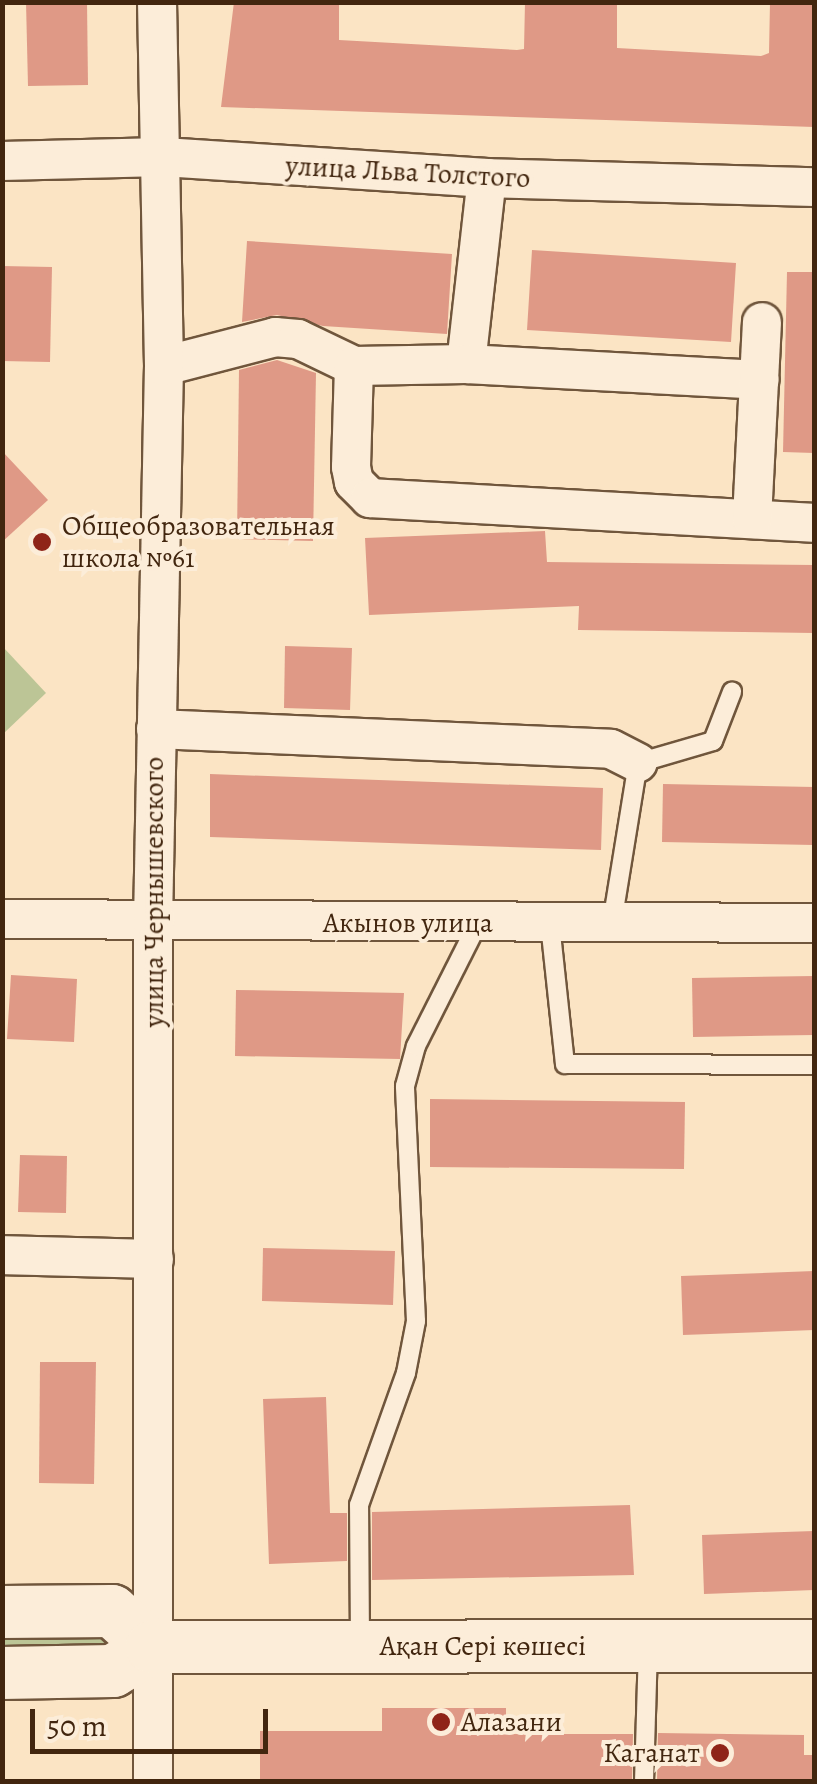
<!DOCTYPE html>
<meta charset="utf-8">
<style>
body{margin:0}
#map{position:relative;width:817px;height:1784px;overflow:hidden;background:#fbe4c4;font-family:Alegreya,serif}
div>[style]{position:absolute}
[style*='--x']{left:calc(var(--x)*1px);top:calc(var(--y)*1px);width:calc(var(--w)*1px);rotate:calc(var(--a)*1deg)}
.green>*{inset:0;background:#bcc596}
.building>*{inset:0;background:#df9986}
.roads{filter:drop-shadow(2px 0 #70563c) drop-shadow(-2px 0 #70563c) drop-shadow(0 2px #70563c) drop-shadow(0 -2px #70563c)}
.lane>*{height:18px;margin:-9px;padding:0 9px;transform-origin:9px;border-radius:9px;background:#fcedd9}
.street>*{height:38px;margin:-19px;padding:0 19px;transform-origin:19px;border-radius:19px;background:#fcedd9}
.secondary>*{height:52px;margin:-26px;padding:0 26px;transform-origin:26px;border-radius:26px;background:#fcedd9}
.dots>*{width:28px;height:28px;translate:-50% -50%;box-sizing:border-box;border:5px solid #fcedd9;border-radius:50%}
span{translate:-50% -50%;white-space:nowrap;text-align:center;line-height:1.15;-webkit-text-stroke:8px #fcedd9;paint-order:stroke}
.street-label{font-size:28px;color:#42260f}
.poi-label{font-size:28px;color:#42260f}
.left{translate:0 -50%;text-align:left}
.right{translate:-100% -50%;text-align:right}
.frame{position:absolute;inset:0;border:5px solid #42260f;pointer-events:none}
.scale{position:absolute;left:30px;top:1709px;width:238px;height:45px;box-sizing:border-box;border:5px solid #42260f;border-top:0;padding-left:12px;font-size:30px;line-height:35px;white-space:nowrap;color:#42260f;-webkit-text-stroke:8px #fcedd9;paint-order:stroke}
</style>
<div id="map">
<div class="green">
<i style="clip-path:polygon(3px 647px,46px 693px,3px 734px)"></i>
<i style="clip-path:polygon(103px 1626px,125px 1648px,3px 1660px,2px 1627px)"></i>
</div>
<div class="building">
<i style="clip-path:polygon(26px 2px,87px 2px,88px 85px,28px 86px)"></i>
<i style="clip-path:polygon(234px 2px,339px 2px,339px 40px,517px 50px,524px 49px,525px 2px,617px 2px,617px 48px,761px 56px,769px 53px,770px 2px,814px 2px,814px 127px,221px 107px)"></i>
<i style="clip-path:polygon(247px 241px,452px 254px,447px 334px,323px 326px,277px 315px,242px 322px)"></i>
<i style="clip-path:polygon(532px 250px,736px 263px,731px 342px,527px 330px)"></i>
<i style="clip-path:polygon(2px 266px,52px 267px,50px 362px,2px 361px)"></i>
<i style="clip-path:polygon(787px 272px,814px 272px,814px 453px,783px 452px)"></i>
<i style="clip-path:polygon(277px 360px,316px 373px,313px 541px,237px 539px,239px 370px)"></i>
<i style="clip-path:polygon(2px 451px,48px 500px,2px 542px)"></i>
<i style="clip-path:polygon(545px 531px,547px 562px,814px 565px,814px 633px,578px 630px,579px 606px,369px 615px,365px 538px)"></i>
<i style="clip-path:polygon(285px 646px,352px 648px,350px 710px,284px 708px)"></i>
<i style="clip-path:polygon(210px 774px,603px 788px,601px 850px,210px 837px)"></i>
<i style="clip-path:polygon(663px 784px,814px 787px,814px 845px,662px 842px)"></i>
<i style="clip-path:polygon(11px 975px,77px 979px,74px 1042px,7px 1039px)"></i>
<i style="clip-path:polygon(814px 976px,814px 1035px,693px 1037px,692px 978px)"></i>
<i style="clip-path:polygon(236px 990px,404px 993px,400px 1059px,235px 1056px)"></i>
<i style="clip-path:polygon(430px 1099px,685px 1102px,684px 1169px,430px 1167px)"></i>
<i style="clip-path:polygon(20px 1155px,67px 1156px,66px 1213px,18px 1212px)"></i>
<i style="clip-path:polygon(263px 1248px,395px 1251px,393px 1305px,262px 1301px)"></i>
<i style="clip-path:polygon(814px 1271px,814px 1330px,683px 1335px,681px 1276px)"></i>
<i style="clip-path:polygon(40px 1362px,96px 1362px,94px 1484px,39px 1483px)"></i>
<i style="clip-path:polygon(326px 1397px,330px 1513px,347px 1513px,347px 1561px,269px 1564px,263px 1399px)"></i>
<i style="clip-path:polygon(630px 1505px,634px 1575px,372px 1580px,372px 1512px)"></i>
<i style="clip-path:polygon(814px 1531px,814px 1590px,704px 1594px,702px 1535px)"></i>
<i style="clip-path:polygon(382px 1708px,506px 1708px,506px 1734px,633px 1734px,632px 1782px,260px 1782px,260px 1731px,382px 1731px)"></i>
<i style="clip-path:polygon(658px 1733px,804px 1735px,804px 1755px,814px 1755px,814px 1782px,657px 1782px)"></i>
</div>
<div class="roads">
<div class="lane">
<i style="--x:612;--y:923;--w:162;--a:-80.8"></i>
<i style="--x:638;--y:763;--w:78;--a:-16.3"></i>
<i style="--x:713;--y:741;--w:53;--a:-68.8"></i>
<i style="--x:550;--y:924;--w:141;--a:83.9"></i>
<i style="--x:565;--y:1064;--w:249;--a:0.2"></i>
<i style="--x:360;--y:1642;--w:137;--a:-90.4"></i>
<i style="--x:359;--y:1505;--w:140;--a:-70.4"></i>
<i style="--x:406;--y:1373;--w:53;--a:-79.1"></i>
<i style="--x:416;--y:1321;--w:235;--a:-92.7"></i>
<i style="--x:405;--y:1086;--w:41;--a:-74.6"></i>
<i style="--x:416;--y:1046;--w:138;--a:-63.2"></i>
<i style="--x:644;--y:1782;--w:131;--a:-88.3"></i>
</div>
<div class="street">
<i style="--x:2;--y:161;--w:161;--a:-1.4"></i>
<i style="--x:163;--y:157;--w:325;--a:3.7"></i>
<i style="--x:487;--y:178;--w:327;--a:1.6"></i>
<i style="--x:466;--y:364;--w:187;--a:-83.6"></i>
<i style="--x:164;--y:366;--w:115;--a:-14.6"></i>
<i style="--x:275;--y:337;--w:23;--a:5"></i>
<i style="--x:298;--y:339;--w:62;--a:25.7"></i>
<i style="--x:354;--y:366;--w:112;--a:-1"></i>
<i style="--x:466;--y:364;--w:294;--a:3.1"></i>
<i style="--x:354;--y:366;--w:101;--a:91.7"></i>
<i style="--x:351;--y:467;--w:15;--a:79"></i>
<i style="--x:354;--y:482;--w:23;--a:45"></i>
<i style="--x:370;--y:498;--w:445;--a:3.2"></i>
<i style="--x:752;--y:519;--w:197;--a:-87.1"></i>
<i style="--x:156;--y:729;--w:455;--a:2.5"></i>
<i style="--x:611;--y:749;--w:30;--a:27"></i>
<i style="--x:2;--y:919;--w:812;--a:0.28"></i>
<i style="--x:2;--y:1255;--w:152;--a:1.5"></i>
<i style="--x:153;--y:1782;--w:859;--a:-90"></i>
<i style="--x:153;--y:923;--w:557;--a:-88.87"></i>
<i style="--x:164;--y:366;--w:364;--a:-91.1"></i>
</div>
<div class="secondary">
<i style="--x:2;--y:1612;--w:110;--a:-0.5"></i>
<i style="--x:112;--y:1611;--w:54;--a:42"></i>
<i style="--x:2;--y:1673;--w:111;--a:-1"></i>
<i style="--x:113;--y:1671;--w:46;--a:-31.6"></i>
<i style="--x:152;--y:1647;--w:662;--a:-0.09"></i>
</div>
</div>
<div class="dots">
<i style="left:42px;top:542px;background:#8f2418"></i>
<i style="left:441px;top:1722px;background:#8f2418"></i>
<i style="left:720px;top:1753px;background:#8f2418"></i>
</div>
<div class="street-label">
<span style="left:408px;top:172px;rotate:3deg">улица Льва Толстого</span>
<span style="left:154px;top:892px;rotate:-90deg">улица Чернышевского</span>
<span style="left:408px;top:923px">Акынов улица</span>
<span style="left:483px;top:1646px">Ақан Сері көшесі</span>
</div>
<div class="poi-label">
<span class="left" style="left:62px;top:542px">Общеобразовательная<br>школа №61</span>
<span class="left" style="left:461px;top:1722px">Алазани</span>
<span class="right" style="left:700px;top:1753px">Каганат</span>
</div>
<div class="frame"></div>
<div class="scale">50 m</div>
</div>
